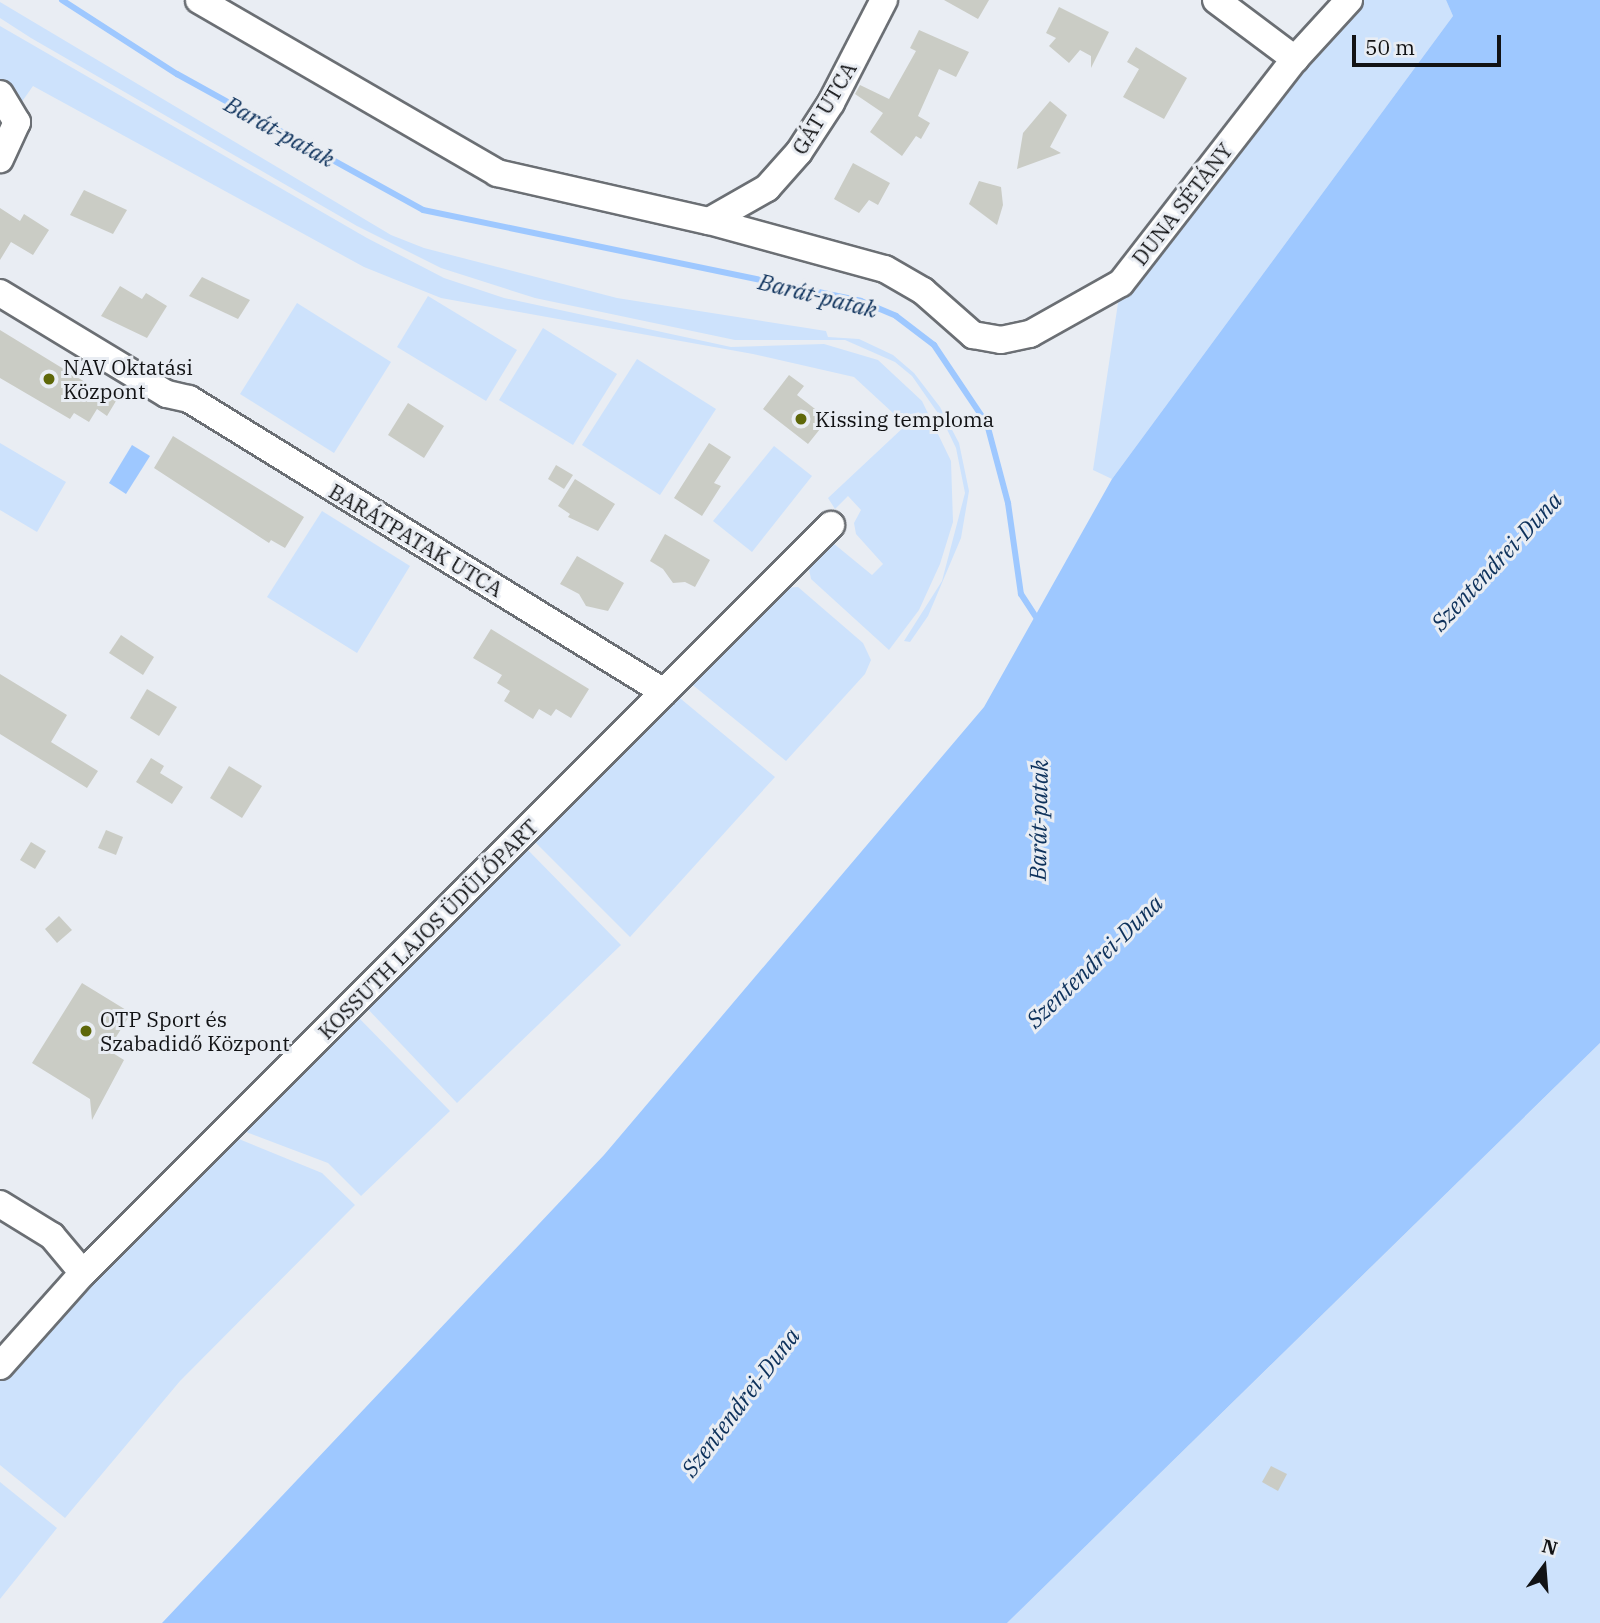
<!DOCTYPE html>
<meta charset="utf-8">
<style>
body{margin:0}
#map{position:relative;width:1600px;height:1623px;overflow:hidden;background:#e9edf3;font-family:"IBM Plex Serif",serif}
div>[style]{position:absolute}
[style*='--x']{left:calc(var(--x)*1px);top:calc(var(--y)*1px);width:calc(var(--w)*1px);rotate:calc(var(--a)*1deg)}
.green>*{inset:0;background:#cde2fc}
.water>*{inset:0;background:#9ec8ff}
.stream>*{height:6px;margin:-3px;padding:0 3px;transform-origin:3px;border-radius:3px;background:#9ec8ff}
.building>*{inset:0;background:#caccc5}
.roads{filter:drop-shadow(2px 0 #6b6f74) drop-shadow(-2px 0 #6b6f74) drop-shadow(0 2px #6b6f74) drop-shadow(0 -2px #6b6f74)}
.minor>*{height:26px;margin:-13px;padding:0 13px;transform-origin:13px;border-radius:13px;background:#fff}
.dots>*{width:19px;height:19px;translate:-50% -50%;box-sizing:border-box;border:4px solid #e9edf3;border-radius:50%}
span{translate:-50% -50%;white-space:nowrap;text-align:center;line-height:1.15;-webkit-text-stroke:6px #e9edf3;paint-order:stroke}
.street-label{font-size:21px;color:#121315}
.poi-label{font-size:21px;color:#121315}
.left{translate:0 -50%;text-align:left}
.water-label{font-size:23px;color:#0d315b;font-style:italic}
.north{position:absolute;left:1509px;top:1532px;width:70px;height:70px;-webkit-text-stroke:5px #e9edf3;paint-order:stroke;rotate:16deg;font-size:19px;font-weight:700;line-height:28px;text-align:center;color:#121315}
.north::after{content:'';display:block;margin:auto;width:24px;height:32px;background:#121315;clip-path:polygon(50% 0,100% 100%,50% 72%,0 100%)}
.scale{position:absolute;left:1352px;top:35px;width:149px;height:32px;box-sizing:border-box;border:4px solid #121315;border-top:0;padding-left:9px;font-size:21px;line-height:24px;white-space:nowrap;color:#121315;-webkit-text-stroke:5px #e9edf3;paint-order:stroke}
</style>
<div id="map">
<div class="green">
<i style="clip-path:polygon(1349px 0,1446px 0,1453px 16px,1112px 479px,1093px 470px,1121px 283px)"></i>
<i style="clip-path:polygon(0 2px,391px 235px,424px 248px,617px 298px,826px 331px,828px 337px,859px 339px,893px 355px,914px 373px,940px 407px,959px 443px,969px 491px,961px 538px,928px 616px,910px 642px,904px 641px,942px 581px,965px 493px,956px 448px,942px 419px,912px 376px,895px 362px,845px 340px,735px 340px,535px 298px,441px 268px,357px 226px,31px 38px,0 18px)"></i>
<i style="clip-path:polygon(0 26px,367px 238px,444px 278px,504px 298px,731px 347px,824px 344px,878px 360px,922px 401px,951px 461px,953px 522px,940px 564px,919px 610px,889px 650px,811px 579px,808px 564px,817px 547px,833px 543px,872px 575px,883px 564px,856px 534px,854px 523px,861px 510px,848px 496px,835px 509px,828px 498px,906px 425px,854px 377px,753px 354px,441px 298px,364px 267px,33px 86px,21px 103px,0 89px)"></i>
<i style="clip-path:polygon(428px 296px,517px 350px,486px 401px,397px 347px)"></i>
<i style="clip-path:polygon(297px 303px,391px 362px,334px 453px,240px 394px)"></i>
<i style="clip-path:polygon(543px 328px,617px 374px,573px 445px,499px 400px)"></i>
<i style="clip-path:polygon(637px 359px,716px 409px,660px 495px,582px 445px)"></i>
<i style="clip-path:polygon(0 443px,66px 482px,37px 532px,0 510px)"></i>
<i style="clip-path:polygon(774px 446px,812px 476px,752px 552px,713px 521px)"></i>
<i style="clip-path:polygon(322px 511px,410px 566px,357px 653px,267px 597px)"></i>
<i style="clip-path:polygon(798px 587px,863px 643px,871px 660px,865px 674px,786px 761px,689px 682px,783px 588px)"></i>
<i style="clip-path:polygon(675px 694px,775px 777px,630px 937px,532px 839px)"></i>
<i style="clip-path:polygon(525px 847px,621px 945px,457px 1103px,365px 1006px)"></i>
<i style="clip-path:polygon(356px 1015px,450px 1111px,361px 1196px,328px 1163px,241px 1130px)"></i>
<i style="clip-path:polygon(1600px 1043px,1600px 1623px,1007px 1623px,1410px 1229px)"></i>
<i style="clip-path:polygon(234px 1137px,322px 1173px,355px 1205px,180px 1381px,65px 1518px,0 1465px,0 1377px)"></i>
<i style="clip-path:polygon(0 1482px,57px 1528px,0 1599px)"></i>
</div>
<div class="water">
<i style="clip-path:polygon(1446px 0,1600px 0,1600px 1043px,1007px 1623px,162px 1623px,604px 1155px,984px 707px,1112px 479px,1453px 16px)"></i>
<i style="clip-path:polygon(132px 445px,150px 456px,126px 494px,109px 483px)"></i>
</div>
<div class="stream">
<i style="--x:62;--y:0;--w:137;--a:32.8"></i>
<i style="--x:177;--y:74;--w:281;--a:28.9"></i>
<i style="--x:423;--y:210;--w:447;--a:11.7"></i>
<i style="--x:861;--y:301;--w:38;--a:23"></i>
<i style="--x:896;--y:316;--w:48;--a:37.3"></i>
<i style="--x:934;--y:345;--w:95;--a:56.1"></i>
<i style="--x:987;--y:424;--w:82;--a:75.1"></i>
<i style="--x:1008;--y:503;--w:92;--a:81.9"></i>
<i style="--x:1021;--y:594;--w:33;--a:57"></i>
</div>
<div class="building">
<i style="clip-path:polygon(944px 0,989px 0,978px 19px)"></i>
<i style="clip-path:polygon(1059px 7px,1109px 32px,1091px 68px,1091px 56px,1080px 50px,1069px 63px,1049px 46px,1056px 38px,1046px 33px)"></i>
<i style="clip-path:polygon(919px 30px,969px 52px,956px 77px,939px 69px,918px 116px,930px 123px,921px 139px,916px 136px,902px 156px,870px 132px,883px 113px,855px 94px,860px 85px,889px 99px,916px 51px,910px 48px)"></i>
<i style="clip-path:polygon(1136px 47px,1187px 78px,1164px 119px,1123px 97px,1139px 69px,1127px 62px)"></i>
<i style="clip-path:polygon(1050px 101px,1067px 115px,1050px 147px,1061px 153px,1017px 169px,1023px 133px)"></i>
<i style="clip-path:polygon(853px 163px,890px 183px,878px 205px,869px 200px,859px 213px,834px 199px)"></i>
<i style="clip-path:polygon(979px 181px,1001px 187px,1003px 205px,997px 225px,969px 204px)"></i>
<i style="clip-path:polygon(84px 190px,127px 210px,113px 234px,70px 215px)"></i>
<i style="clip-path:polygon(0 208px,20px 221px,24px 214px,49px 230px,33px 255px,11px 242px,0 260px)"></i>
<i style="clip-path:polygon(202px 277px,250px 300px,238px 319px,189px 296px)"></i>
<i style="clip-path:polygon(120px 286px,142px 299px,146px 293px,167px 306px,147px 338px,101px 316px)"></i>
<i style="clip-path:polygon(0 330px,116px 401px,107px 416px,97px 409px,89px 422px,74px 413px,70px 419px,0 378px)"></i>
<i style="clip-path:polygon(789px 375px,804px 386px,797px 395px,828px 419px,808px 444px,763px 409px)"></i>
<i style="clip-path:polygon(408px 403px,444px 426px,424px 458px,388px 435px)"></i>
<i style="clip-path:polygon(173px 436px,304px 517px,285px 548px,271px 540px,269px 543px,154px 468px)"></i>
<i style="clip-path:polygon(709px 443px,731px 457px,714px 483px,721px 486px,702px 516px,674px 498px)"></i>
<i style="clip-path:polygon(556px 465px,573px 475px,564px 489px,548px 479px)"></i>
<i style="clip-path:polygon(575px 479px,615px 504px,598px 531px,568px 517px,570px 514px,558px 506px)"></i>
<i style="clip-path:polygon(665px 534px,710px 560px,695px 587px,685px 582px,673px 583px,663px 569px,650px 561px)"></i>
<i style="clip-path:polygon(577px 556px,624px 583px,608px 611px,586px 606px,579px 594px,560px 584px)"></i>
<i style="clip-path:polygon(491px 629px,589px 689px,571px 718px,556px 709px,551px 716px,539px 709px,533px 719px,504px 701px,510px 691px,497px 683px,502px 675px,473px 658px)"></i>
<i style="clip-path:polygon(121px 635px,154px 657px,143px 675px,109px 653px)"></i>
<i style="clip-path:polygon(0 674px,67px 715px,51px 742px,98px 771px,87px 788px,0 734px)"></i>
<i style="clip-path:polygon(147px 689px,177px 707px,159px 736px,130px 718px)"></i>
<i style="clip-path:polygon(151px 758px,164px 766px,160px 773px,183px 787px,172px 804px,136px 782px)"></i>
<i style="clip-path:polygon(229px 766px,262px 786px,242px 818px,210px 798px)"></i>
<i style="clip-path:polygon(106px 830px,123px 837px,116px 855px,98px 848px)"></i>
<i style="clip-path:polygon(31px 842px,46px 851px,35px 869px,20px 860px)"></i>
<i style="clip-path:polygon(59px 916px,72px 930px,57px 943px,45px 929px)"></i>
<i style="clip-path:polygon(82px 983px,131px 1013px,108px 1050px,124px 1060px,92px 1120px,90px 1099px,32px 1063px)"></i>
<i style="clip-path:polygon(1271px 1466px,1287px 1474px,1278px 1491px,1262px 1482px)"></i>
</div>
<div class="roads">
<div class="minor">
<i style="--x:199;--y:0;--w:345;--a:30.1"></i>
<i style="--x:497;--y:173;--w:217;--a:12.8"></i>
<i style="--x:709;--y:221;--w:182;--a:15.3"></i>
<i style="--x:885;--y:269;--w:44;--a:30.1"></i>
<i style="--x:923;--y:291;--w:67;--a:41.3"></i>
<i style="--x:973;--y:335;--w:28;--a:10"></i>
<i style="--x:1001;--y:340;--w:30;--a:-12"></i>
<i style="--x:1030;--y:334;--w:104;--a:-29.3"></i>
<i style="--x:1121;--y:283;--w:284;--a:-52.2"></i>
<i style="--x:1295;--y:59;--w:80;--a:-47.5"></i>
<i style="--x:1216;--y:0;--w:99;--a:36.8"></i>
<i style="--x:0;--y:94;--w:33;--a:59"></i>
<i style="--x:17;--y:122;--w:41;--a:114.7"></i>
<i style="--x:709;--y:221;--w:67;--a:-29.6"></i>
<i style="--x:767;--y:188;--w:48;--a:-48.4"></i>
<i style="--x:799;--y:152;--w:59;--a:-56.9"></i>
<i style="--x:831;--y:103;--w:116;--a:-62.8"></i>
<i style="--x:0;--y:293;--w:195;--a:31.2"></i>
<i style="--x:167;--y:394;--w:23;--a:13"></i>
<i style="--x:189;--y:399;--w:558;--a:31.67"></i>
<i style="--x:0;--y:1204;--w:61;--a:31.6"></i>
<i style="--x:52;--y:1236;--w:48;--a:50"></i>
<i style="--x:0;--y:1366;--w:125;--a:-48.3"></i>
<i style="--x:83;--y:1273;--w:1058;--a:-45"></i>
</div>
</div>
<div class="dots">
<i style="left:49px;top:379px;background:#5e6709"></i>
<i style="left:801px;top:419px;background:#5e6709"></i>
<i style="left:86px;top:1031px;background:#5e6709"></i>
</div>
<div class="street-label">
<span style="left:824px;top:108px;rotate:-59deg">GÁT UTCA</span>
<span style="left:1182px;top:204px;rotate:-52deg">DUNA SÉTÁNY</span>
<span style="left:416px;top:540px;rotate:31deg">BARÁTPATAK UTCA</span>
<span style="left:428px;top:929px;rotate:-45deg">KOSSUTH LAJOS ÜDÜLŐPART</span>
</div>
<div class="poi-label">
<span class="left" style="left:63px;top:379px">NAV Oktatási<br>Központ</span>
<span class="left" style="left:815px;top:419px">Kissing temploma</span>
<span class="left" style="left:100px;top:1031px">OTP Sport és<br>Szabadidő Központ</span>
</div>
<div class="water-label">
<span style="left:280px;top:131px;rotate:29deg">Barát-patak</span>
<span style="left:818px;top:295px;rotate:14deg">Barát-patak</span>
<span style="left:1496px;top:561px;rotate:-47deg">Szentendrei-Duna</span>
<span style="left:1038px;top:820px;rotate:-89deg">Barát-patak</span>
<span style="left:1094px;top:961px;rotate:-44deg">Szentendrei-Duna</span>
<span style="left:740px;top:1402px;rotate:-53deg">Szentendrei-Duna</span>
</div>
<div class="north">N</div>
<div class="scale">50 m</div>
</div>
